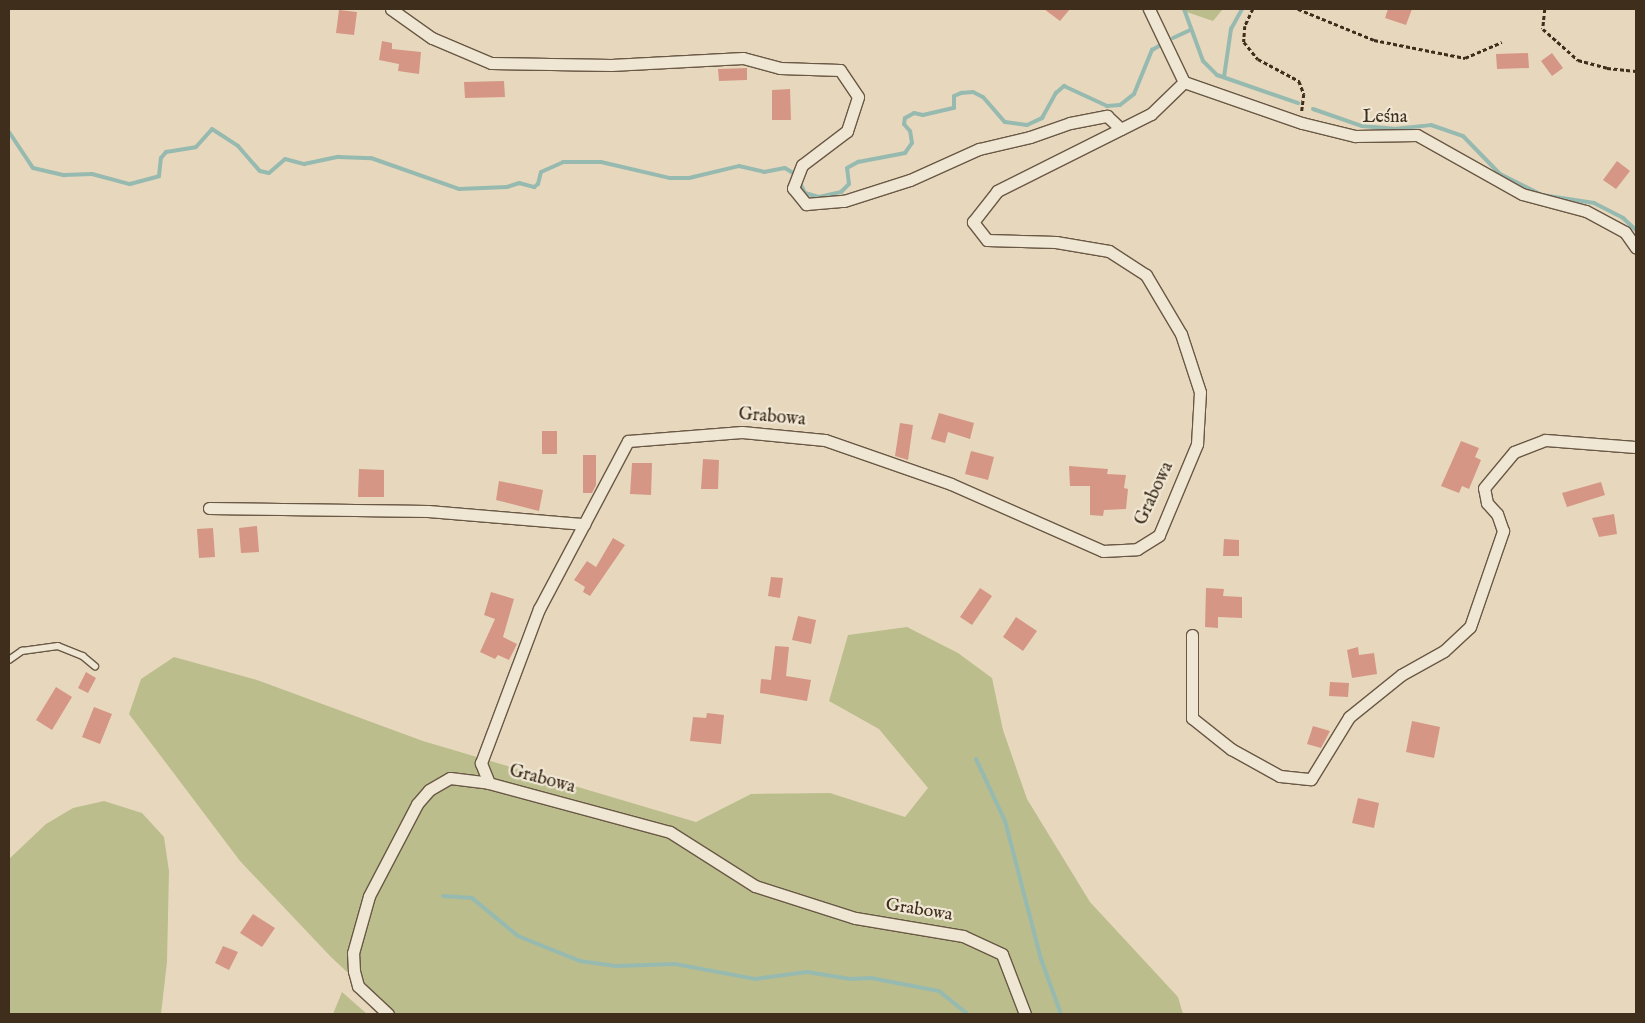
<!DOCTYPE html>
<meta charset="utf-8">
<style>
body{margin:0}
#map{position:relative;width:1645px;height:1023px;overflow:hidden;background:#e7d8bd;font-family:"IM FELL English",serif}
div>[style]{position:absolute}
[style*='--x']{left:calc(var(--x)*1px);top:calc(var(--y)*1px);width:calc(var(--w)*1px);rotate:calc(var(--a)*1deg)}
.green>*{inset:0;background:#bbbd8d}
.stream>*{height:4px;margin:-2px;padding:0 2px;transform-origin:2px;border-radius:2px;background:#97bab0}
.building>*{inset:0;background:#d59685}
.path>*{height:2.5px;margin-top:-1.25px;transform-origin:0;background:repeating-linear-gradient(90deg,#3f2e1c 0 4px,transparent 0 6.5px)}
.roads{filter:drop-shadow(1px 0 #695844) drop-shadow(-1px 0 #695844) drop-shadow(0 1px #695844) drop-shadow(0 -1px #695844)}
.lane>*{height:5.5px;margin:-2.75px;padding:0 2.75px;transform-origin:2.75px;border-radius:2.75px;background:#efe6d4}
.street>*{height:11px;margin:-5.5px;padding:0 5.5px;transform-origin:5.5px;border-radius:5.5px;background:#efe6d4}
span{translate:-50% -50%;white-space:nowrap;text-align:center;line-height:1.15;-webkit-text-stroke:4.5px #efe6d4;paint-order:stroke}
.street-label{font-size:18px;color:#3f2e1c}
.frame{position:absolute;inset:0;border:10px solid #3f2e1c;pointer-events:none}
</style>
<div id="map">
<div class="green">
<i style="clip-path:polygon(1178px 9px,1223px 9px,1213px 21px)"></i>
<i style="clip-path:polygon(907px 627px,958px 653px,992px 678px,1003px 730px,1027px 799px,1090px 902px,1178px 997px,1183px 1014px,392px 1014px,331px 957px,240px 861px,129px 714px,141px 679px,174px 657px,257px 680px,423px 741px,696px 822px,751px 794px,830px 793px,905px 817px,928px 788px,879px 729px,829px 701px,848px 635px)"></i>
<i style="clip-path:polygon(104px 801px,142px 813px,164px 837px,169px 871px,167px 962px,161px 1014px,9px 1014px,9px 859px,46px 824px,73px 808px)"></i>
<i style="clip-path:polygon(342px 992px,367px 1014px,333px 1014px)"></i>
</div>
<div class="stream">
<i style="--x:1184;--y:9;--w:55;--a:69.9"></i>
<i style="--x:1203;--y:61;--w:20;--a:45"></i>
<i style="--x:1217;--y:75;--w:86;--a:19.1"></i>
<i style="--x:1173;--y:38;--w:19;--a:-25"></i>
<i style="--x:1224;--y:77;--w:49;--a:-81.7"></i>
<i style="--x:1231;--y:29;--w:23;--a:-61"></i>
<i style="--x:1313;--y:109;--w:52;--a:19.1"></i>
<i style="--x:1362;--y:126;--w:32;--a:5"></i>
<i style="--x:1394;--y:129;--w:37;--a:-6"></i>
<i style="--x:1431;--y:125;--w:34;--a:19"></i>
<i style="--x:1463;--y:136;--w:53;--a:45.8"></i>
<i style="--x:1500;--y:174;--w:47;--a:26.6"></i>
<i style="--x:1542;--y:195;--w:53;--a:8.7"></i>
<i style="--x:1594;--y:203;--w:33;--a:27"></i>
<i style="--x:1623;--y:218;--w:18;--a:43"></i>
<i style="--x:9;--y:132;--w:43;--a:56.3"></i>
<i style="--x:33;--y:168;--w:32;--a:13"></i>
<i style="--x:64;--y:175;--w:28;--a:-2"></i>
<i style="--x:92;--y:174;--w:39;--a:15"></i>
<i style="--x:130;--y:184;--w:30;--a:-15"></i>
<i style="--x:159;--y:176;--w:18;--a:-84"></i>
<i style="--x:161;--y:158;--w:8;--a:-50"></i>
<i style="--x:166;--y:152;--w:30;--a:-9"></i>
<i style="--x:196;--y:147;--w:24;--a:-48"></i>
<i style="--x:212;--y:129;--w:31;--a:33"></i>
<i style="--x:238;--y:146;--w:33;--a:49"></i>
<i style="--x:260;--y:171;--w:9;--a:13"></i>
<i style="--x:269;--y:173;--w:21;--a:-41"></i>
<i style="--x:285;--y:159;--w:20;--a:15"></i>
<i style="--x:304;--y:164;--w:35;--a:-12"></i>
<i style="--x:338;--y:157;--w:33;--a:2"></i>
<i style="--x:371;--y:158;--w:93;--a:19.4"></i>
<i style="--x:459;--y:189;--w:48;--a:-2.4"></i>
<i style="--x:507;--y:187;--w:13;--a:-18"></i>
<i style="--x:519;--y:183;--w:16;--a:15"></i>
<i style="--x:534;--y:187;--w:5;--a:-37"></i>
<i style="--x:538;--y:184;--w:12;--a:-76"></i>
<i style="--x:541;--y:172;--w:24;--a:-24"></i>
<i style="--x:563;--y:162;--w:38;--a:0"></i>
<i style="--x:601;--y:162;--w:71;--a:13.1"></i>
<i style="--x:670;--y:178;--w:19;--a:0"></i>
<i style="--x:689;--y:178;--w:51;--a:-13.5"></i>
<i style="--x:739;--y:166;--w:26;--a:13"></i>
<i style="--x:764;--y:172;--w:21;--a:-11"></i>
<i style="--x:785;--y:168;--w:9;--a:32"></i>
<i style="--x:800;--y:183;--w:11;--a:63"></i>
<i style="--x:805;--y:193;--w:15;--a:16"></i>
<i style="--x:819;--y:197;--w:23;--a:-13"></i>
<i style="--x:841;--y:192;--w:11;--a:-45"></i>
<i style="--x:849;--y:184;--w:16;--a:-97"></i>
<i style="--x:847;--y:168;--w:13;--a:-29"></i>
<i style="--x:858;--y:162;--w:48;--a:-10.8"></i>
<i style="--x:905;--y:153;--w:12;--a:-55"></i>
<i style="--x:912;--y:143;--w:12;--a:-99"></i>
<i style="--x:910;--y:131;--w:9;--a:-131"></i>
<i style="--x:904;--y:124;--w:6;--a:-81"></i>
<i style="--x:905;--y:118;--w:10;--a:-29"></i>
<i style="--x:914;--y:113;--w:9;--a:13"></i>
<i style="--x:923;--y:115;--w:32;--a:-13"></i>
<i style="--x:954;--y:108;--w:12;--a:-90"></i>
<i style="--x:954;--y:96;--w:8;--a:-23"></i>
<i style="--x:961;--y:93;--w:12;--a:-5"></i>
<i style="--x:973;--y:92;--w:11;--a:27"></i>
<i style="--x:983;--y:97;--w:33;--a:49"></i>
<i style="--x:1005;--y:122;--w:22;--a:8"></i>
<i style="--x:1027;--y:125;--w:17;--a:-25"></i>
<i style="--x:1042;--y:118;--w:29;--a:-61"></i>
<i style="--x:1056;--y:93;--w:11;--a:-41"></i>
<i style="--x:1064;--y:86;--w:47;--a:24.9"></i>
<i style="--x:1107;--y:106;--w:13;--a:-4"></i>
<i style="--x:1120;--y:105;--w:18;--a:-38"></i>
<i style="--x:1134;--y:94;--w:48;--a:-67.8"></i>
<i style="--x:1152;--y:50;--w:8;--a:-30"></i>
<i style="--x:976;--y:759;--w:68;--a:64.9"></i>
<i style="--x:1005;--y:821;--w:143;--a:75.4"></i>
<i style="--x:1041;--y:959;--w:59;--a:70"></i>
<i style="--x:443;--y:896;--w:29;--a:4"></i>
<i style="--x:472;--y:898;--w:60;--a:39.6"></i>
<i style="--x:518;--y:936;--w:67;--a:22"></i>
<i style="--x:580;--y:961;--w:36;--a:8"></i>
<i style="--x:616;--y:966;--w:59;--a:-1.9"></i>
<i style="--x:675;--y:964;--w:81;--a:10.6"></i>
<i style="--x:755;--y:979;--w:52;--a:-7.7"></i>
<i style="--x:807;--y:972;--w:44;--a:9.2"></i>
<i style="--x:850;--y:979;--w:21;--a:-3"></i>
<i style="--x:871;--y:978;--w:69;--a:10.8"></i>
<i style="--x:939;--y:991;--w:36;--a:39"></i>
</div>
<div class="building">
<i style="clip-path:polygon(1044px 9px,1070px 9px,1060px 21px)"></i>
<i style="clip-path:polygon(1388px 9px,1412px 9px,1406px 25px,1385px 18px)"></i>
<i style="clip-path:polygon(339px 10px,357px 12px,354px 35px,336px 33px)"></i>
<i style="clip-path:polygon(382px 41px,392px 43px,392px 49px,421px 52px,419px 74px,398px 71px,399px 64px,379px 60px)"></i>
<i style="clip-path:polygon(1528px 53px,1529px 68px,1497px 69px,1496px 54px)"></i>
<i style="clip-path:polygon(1552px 53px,1563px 68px,1552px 76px,1541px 61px)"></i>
<i style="clip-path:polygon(747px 68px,747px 80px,719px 81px,718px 69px)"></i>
<i style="clip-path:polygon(504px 81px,505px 97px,465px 98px,464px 82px)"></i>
<i style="clip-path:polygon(790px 89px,791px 120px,772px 120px,772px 90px)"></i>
<i style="clip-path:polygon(1617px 161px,1630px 171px,1616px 189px,1603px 180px)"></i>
<i style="clip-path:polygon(939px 413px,974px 423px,970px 439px,948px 432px,945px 443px,931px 439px)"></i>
<i style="clip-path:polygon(900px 423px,913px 425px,908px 460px,895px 456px)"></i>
<i style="clip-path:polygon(542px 431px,557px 431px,557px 454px,542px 454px)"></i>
<i style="clip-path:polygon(1461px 441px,1479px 448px,1475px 457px,1481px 460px,1469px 489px,1462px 486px,1459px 493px,1441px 486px)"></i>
<i style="clip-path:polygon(971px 451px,994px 457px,988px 480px,965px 474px)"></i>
<i style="clip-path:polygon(583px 455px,596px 455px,596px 485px,592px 493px,583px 493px)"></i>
<i style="clip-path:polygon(703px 459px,719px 460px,718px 489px,701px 489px)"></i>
<i style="clip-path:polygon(632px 463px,652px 463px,651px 495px,630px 494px)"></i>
<i style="clip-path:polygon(1069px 466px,1108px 469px,1107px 474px,1126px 475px,1124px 488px,1128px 489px,1126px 509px,1104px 510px,1103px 516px,1090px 515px,1090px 486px,1070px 486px)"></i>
<i style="clip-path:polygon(359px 469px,384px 470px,384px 497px,358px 497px)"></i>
<i style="clip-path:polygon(499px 481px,543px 490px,539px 511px,496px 500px)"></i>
<i style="clip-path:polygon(1601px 482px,1605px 495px,1567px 507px,1562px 493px)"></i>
<i style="clip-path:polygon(1614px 514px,1617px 534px,1599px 537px,1592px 518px)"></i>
<i style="clip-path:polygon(257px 526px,259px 552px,241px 553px,239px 528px)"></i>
<i style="clip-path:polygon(213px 528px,215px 557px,199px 558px,197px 529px)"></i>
<i style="clip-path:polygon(613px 538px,625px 545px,590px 596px,583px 592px,585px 587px,574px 580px,587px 561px,596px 567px)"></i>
<i style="clip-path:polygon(1224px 539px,1239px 540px,1239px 556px,1223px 556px)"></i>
<i style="clip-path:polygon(771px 577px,783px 578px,780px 598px,768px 596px)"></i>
<i style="clip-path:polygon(980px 588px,992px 596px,972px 625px,960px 617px)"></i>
<i style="clip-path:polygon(1206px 588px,1224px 589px,1223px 596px,1242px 597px,1242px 618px,1218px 617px,1218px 628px,1205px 627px)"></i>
<i style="clip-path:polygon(491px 592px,514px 599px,503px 637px,517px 644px,509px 660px,498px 655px,495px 659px,480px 652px,495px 619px,484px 615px)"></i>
<i style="clip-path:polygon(798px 616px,816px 620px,811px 644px,792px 640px)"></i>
<i style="clip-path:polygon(1016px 617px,1037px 631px,1023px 651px,1003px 637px)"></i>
<i style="clip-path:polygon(775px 646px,789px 647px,786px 676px,811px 680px,807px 701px,760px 693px,761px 679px,771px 680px)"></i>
<i style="clip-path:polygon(1358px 647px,1359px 655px,1374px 653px,1377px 674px,1352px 678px,1347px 650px)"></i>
<i style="clip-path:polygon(86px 672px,96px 678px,88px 693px,78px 688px)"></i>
<i style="clip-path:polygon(1330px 682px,1349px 683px,1348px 697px,1329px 696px)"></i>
<i style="clip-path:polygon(56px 687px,72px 697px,52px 730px,36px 720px)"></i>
<i style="clip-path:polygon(94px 707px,112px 714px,100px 744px,82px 737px)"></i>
<i style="clip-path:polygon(707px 713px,724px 715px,721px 744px,690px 741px,693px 717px,706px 718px)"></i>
<i style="clip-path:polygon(1412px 721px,1440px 727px,1434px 758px,1406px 752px)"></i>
<i style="clip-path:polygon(1313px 726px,1330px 731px,1321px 748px,1307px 744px)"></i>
<i style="clip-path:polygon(1358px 798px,1379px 803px,1374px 828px,1352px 823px)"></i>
<i style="clip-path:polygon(253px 914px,275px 928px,262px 947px,240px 933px)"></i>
<i style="clip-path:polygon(223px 946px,238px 952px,229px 970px,215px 963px)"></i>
</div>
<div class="path">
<i style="--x:1253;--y:9;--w:19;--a:115"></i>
<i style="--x:1245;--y:26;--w:16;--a:94"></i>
<i style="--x:1244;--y:42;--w:22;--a:51"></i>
<i style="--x:1258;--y:59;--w:47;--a:28.2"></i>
<i style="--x:1299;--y:81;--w:14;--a:69"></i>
<i style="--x:1304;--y:94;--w:17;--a:97"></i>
<i style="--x:1298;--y:9;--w:82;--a:22.2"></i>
<i style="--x:1374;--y:40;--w:93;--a:11.2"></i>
<i style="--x:1465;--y:58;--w:40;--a:-23.4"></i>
<i style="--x:1545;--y:9;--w:20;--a:96"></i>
<i style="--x:1543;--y:29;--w:47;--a:41.5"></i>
<i style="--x:1578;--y:60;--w:30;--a:15"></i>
<i style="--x:1607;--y:68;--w:29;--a:6"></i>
</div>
<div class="roads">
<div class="lane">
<i style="--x:9;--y:660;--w:16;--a:-35"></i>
<i style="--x:22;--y:651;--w:36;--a:-8"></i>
<i style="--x:58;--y:646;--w:27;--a:22"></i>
<i style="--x:83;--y:656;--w:16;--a:40"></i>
</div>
<div class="street">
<i style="--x:391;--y:9;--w:50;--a:35.3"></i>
<i style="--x:432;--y:38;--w:64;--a:23"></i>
<i style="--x:491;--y:63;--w:120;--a:1"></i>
<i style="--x:611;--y:65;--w:132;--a:-3"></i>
<i style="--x:743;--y:58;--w:38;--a:15"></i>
<i style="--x:780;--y:68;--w:60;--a:1.9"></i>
<i style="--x:840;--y:70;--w:32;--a:56"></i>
<i style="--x:858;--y:97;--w:36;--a:108"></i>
<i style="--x:847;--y:131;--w:56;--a:142.9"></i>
<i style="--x:802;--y:165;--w:25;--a:111"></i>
<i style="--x:793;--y:188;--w:21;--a:51"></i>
<i style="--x:806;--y:204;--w:38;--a:-5"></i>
<i style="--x:844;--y:201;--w:69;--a:-17.7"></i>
<i style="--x:910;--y:180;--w:76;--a:-24.2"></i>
<i style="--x:979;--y:149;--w:52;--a:-13.2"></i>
<i style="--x:1030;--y:137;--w:42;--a:-19.3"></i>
<i style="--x:1070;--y:123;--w:38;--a:-11"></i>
<i style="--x:1107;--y:116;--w:19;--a:43"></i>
<i style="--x:1149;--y:9;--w:81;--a:64.4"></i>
<i style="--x:209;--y:508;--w:219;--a:0.8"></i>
<i style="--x:428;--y:511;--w:157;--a:4.8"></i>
<i style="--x:1192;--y:635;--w:83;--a:90"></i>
<i style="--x:1192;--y:718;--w:50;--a:38.5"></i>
<i style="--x:1231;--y:749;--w:56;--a:28.9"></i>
<i style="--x:1280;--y:776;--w:31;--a:6"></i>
<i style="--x:1311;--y:779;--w:73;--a:-58.5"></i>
<i style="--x:1349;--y:717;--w:67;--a:-38.9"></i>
<i style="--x:1401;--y:675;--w:49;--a:-29.2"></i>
<i style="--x:1444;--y:651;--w:35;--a:-43"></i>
<i style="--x:1470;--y:627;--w:102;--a:-71"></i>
<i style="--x:1503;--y:531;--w:18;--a:-109"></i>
<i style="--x:1497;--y:514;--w:15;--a:-132"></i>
<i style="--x:1487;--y:503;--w:15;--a:-101"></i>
<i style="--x:1484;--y:488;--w:47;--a:-50.2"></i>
<i style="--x:1514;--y:452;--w:33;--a:-21"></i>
<i style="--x:1545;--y:440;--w:91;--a:4.4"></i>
<i style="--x:388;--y:1014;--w:41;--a:-137"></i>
<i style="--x:358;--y:986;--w:16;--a:-105"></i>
<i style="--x:354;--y:971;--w:18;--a:-93"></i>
<i style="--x:353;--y:953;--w:59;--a:-74.3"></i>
<i style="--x:369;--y:896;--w:104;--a:-62.4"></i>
<i style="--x:417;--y:804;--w:18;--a:-49"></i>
<i style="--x:429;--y:790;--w:24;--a:-30"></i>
<i style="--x:450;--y:778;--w:39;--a:7"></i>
<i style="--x:1025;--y:1014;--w:64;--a:-111"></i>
<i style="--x:1002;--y:954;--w:43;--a:-155.2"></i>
<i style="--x:963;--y:936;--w:109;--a:-170.5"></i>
<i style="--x:855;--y:918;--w:105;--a:-162.3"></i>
<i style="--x:755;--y:886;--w:101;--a:-147.6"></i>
<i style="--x:670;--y:832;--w:188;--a:-164.9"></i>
<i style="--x:489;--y:783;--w:22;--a:-112"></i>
<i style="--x:481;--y:763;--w:165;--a:-69.4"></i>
<i style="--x:539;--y:609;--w:190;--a:-62.1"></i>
<i style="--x:628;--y:441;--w:114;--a:-4.5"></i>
<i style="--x:742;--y:432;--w:83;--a:5.5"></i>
<i style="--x:825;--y:440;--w:133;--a:19.2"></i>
<i style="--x:951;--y:484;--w:166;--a:23.8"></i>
<i style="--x:1103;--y:551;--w:34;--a:-3"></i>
<i style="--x:1137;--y:549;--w:26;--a:-32"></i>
<i style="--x:1159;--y:535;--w:99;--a:-67.3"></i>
<i style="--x:1197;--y:444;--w:52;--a:-86.7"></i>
<i style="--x:1200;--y:392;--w:61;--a:-108.1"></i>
<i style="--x:1181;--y:334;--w:69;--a:-120.7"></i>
<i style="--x:1146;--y:275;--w:44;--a:-147"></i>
<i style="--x:1109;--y:251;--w:54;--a:-170.4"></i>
<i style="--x:1056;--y:242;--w:69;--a:-178.3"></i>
<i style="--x:987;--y:240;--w:23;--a:-128"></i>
<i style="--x:973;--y:222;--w:39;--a:-52"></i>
<i style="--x:997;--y:191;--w:172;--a:-26.6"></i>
<i style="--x:1151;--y:114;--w:46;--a:-44.1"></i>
<i style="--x:1184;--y:82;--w:125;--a:19.2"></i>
<i style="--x:1302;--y:123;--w:55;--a:13.8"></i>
<i style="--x:1355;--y:136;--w:62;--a:-0.9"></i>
<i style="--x:1417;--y:135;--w:120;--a:29.3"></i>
<i style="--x:1522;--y:194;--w:66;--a:14.9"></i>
<i style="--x:1586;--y:211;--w:44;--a:28.3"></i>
<i style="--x:1625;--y:232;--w:19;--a:55"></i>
</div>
</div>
<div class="street-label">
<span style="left:1385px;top:118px">Leśna</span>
<span style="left:772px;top:418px;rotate:5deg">Grabowa</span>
<span style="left:1155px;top:494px;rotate:-65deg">Grabowa</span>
<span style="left:542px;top:780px;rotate:15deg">Grabowa</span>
<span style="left:919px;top:911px;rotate:9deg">Grabowa</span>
</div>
<div class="frame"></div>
</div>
